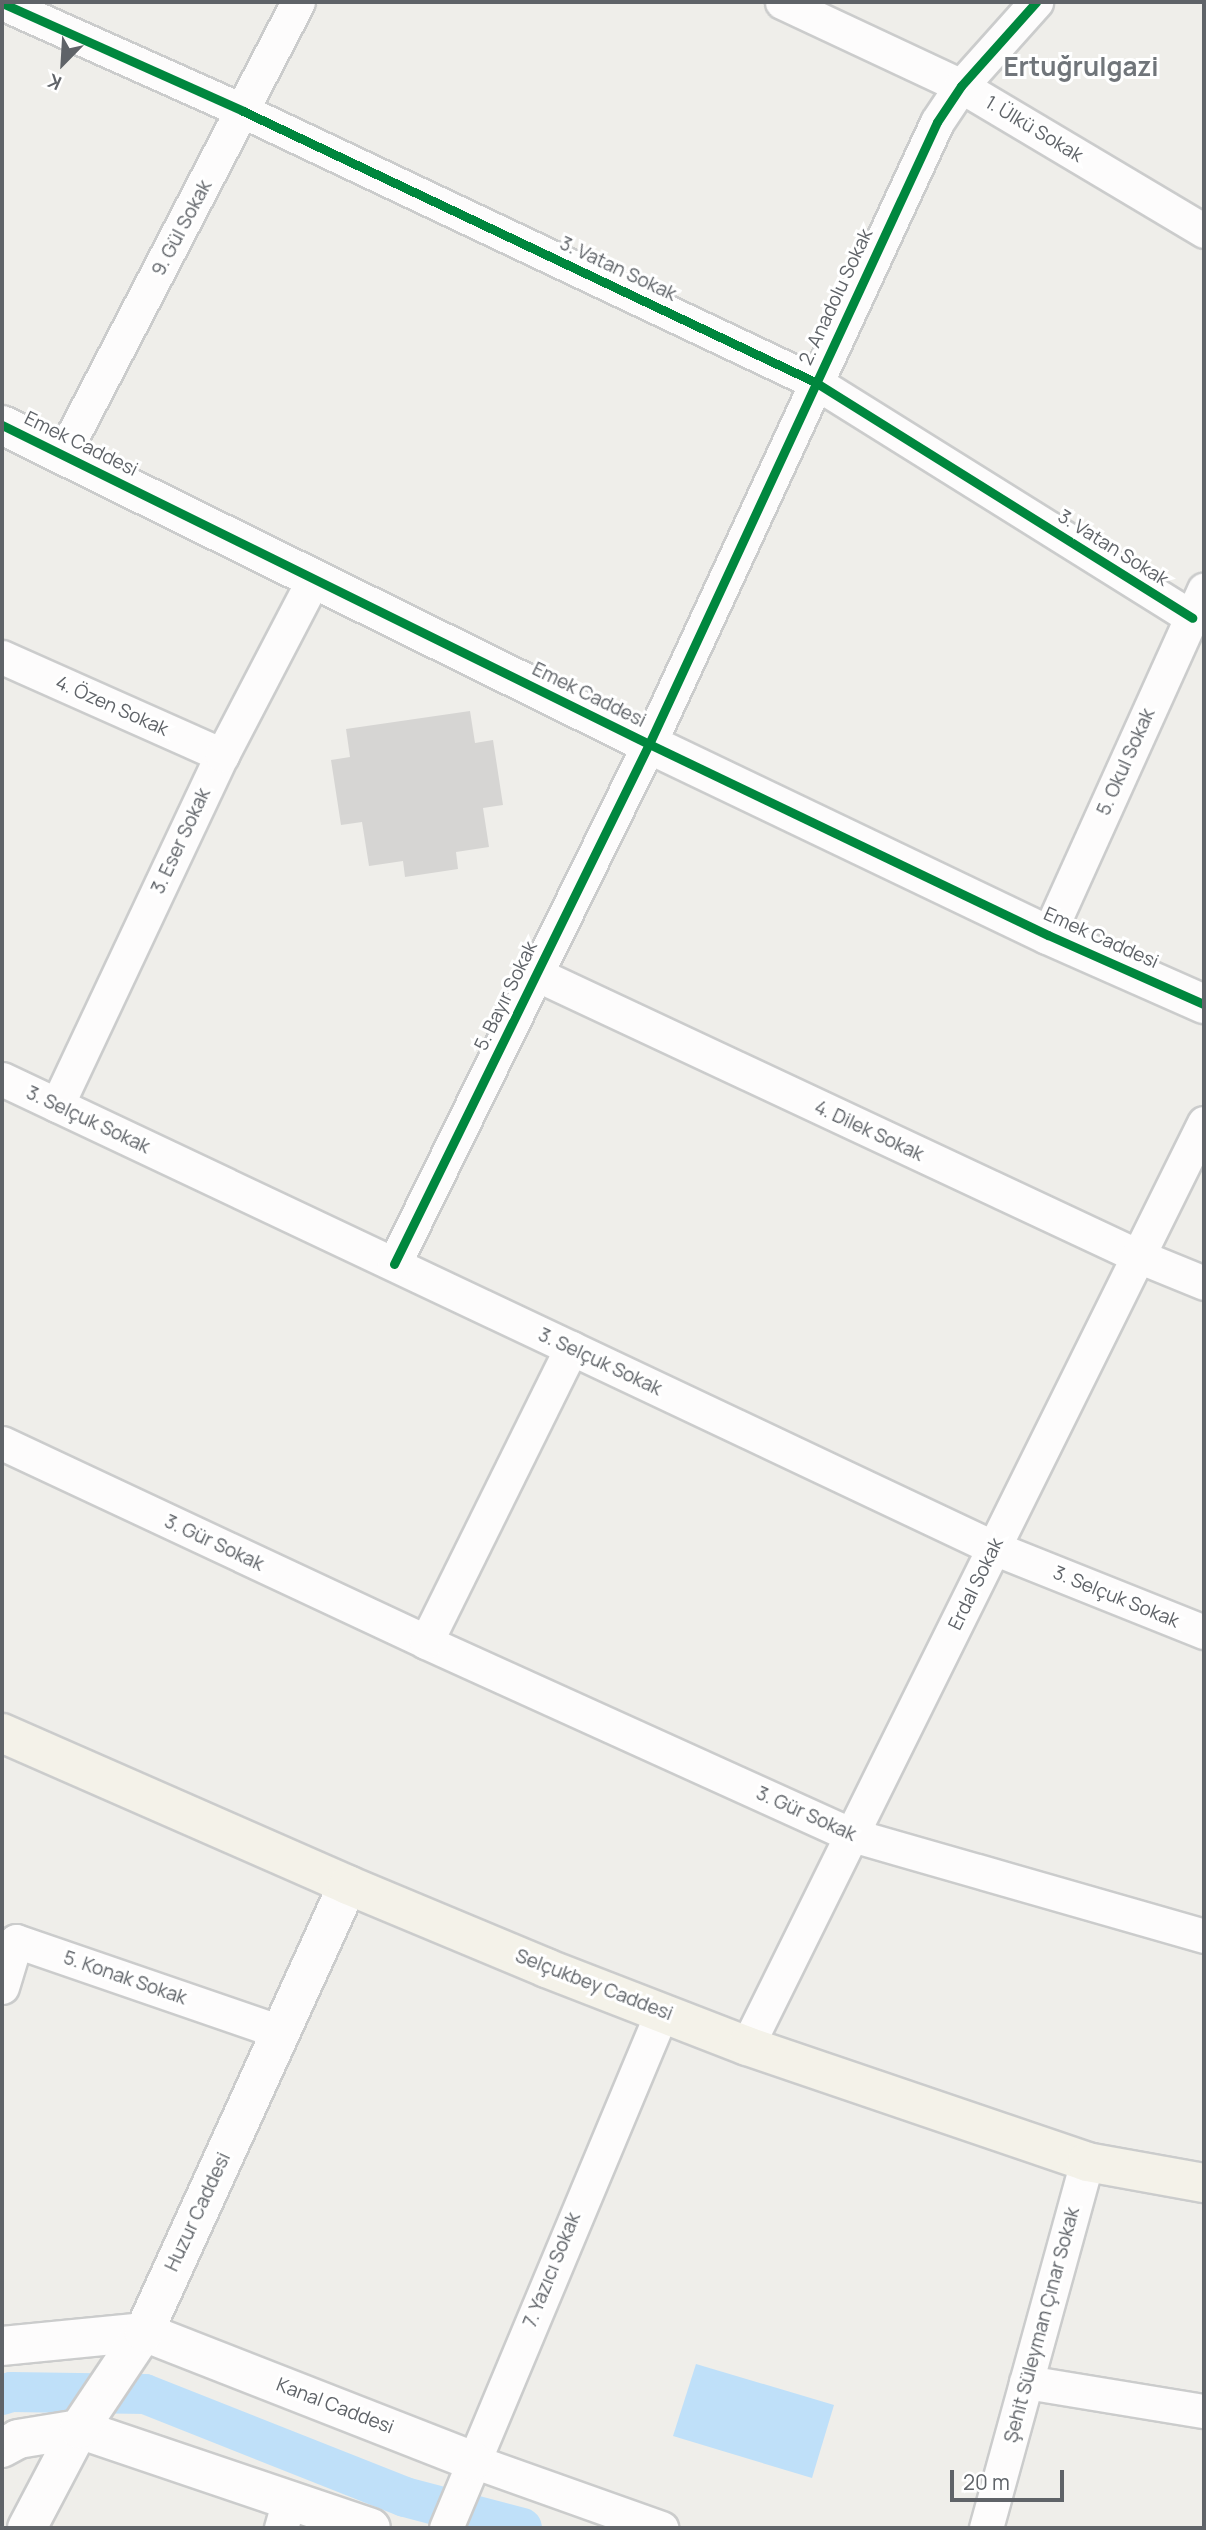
<!DOCTYPE html>
<meta charset="utf-8">
<style>
body{margin:0}
#map{position:relative;width:1206px;height:2530px;overflow:hidden;background:#efeeea;font-family:Manrope,sans-serif}
div>[style]{position:absolute}
[style*='--x']{left:calc(var(--x)*1px);top:calc(var(--y)*1px);width:calc(var(--w)*1px);rotate:calc(var(--a)*1deg)}
.water>*{inset:0;background:#bfe0f9}
.canal>*{height:40px;margin:-20px;padding:0 20px;transform-origin:20px;border-radius:20px;background:#bfe0f9}
.building>*{inset:0;background:#d6d5d3}
.roads{filter:drop-shadow(2px 0 #cbcccc) drop-shadow(-2px 0 #cbcccc) drop-shadow(0 2px #cbcccc) drop-shadow(0 -2px #cbcccc)}
.minor>*{height:33px;margin:-16.5px;padding:0 16.5px;transform-origin:16.5px;border-radius:16.5px;background:#fdfcfc}
.tertiary>*{height:38px;margin:-19px;padding:0 19px;transform-origin:19px;border-radius:19px;background:#fdfcfc}
.primary>*{height:38px;margin:-19px;padding:0 19px;transform-origin:19px;border-radius:19px;background:#f4f2e9}
.cycleway>*{height:9px;margin:-4.5px;padding:0 4.5px;transform-origin:4.5px;border-radius:4.5px;background:#00873e}
span{translate:-50% -50%;white-space:nowrap;text-align:center;line-height:1.15;-webkit-text-stroke:6px #fff;paint-order:stroke}
.street-label{font-size:19px;color:#5f6368}
.district-label{font-size:26px;color:#70757a;font-weight:700}
.frame{position:absolute;inset:0;border:4px solid #5f6368;pointer-events:none}
.north{position:absolute;left:28px;top:28px;width:70px;height:70px;-webkit-text-stroke:5px #fff;paint-order:stroke;rotate:204deg;font-size:19px;font-weight:700;line-height:28px;text-align:center;color:#5f6368}
.north::after{content:'';display:block;margin:auto;width:24px;height:32px;background:#5f6368;clip-path:polygon(50% 0,100% 100%,50% 72%,0 100%)}
.scale{position:absolute;left:950px;top:2470px;width:114px;height:32px;box-sizing:border-box;border:4px solid #5f6368;border-top:0;padding-left:9px;font-size:21px;line-height:24px;white-space:nowrap;color:#5f6368;-webkit-text-stroke:5px #fff;paint-order:stroke}
</style>
<div id="map">
<div class="water">
<i style="clip-path:polygon(696px 2364px,834px 2405px,812px 2478px,673px 2436px)"></i>
</div>
<div class="canal">
<i style="--x:2;--y:2395;--w:9;--a:-18"></i>
<i style="--x:11;--y:2392;--w:134;--a:0.9"></i>
<i style="--x:145;--y:2394;--w:280;--a:21.6"></i>
<i style="--x:405;--y:2497;--w:121;--a:14.8"></i>
</div>
<div class="building">
<i style="clip-path:polygon(470px 711px,475px 743px,493px 740px,503px 805px,483px 808px,489px 847px,456px 852px,458px 869px,405px 877px,403px 861px,369px 866px,362px 822px,341px 825px,331px 760px,350px 757px,346px 729px)"></i>
</div>
<div class="roads">
<div class="minor">
<i style="--x:782;--y:2;--w:198;--a:25.1"></i>
<i style="--x:961;--y:86;--w:283;--a:30.8"></i>
<i style="--x:2;--y:3;--w:264;--a:24.1"></i>
<i style="--x:243;--y:111;--w:633;--a:25.35"></i>
<i style="--x:815;--y:382;--w:445;--a:32"></i>
<i style="--x:63;--y:454;--w:509;--a:-62.53"></i>
<i style="--x:2;--y:657;--w:241;--a:24"></i>
<i style="--x:1048;--y:935;--w:379;--a:-65.7"></i>
<i style="--x:536;--y:974;--w:665;--a:25.1"></i>
<i style="--x:1138;--y:1256;--w:71;--a:22.2"></i>
<i style="--x:2;--y:1079;--w:1097;--a:25.3"></i>
<i style="--x:994;--y:1548;--w:226;--a:21.8"></i>
<i style="--x:57;--y:1105;--w:387;--a:-64.8"></i>
<i style="--x:222;--y:755;--w:197;--a:-62.5"></i>
<i style="--x:394;--y:1264;--w:579;--a:-63.88"></i>
<i style="--x:649;--y:744;--w:685;--a:-65.15"></i>
<i style="--x:937;--y:122;--w:43;--a:-56.3"></i>
<i style="--x:961;--y:86;--w:113;--a:-48.2"></i>
<i style="--x:2;--y:1443;--w:468;--a:25.1"></i>
<i style="--x:426;--y:1642;--w:468;--a:24.4"></i>
<i style="--x:852;--y:1835;--w:366;--a:16"></i>
<i style="--x:426;--y:1642;--w:328;--a:-63.7"></i>
<i style="--x:2;--y:1987;--w:48;--a:-73.1"></i>
<i style="--x:16;--y:1941;--w:280;--a:19"></i>
<i style="--x:747;--y:2046;--w:1030;--a:-63.66"></i>
<i style="--x:1026;--y:2382;--w:180;--a:9.3"></i>
<i style="--x:473;--y:2461;--w:200;--a:19.6"></i>
<i style="--x:281;--y:2528;--w:29;--a:-74"></i>
<i style="--x:446;--y:2528;--w:559;--a:-67.29"></i>
<i style="--x:986;--y:2528;--w:380;--a:-74.6"></i>
</div>
<div class="tertiary">
<i style="--x:2;--y:425;--w:721;--a:26.25"></i>
<i style="--x:649;--y:744;--w:442;--a:25.6"></i>
<i style="--x:1048;--y:935;--w:171;--a:23.9"></i>
<i style="--x:2;--y:2346;--w:143;--a:-5.6"></i>
<i style="--x:144;--y:2332;--w:353;--a:21.4"></i>
<i style="--x:2;--y:2448;--w:18;--a:-29"></i>
<i style="--x:18;--y:2439;--w:62;--a:-9.3"></i>
<i style="--x:79;--y:2429;--w:308;--a:18.7"></i>
<i style="--x:27;--y:2528;--w:112;--a:-62.3"></i>
<i style="--x:79;--y:2429;--w:117;--a:-56.2"></i>
<i style="--x:144;--y:2332;--w:491;--a:-65.5"></i>
</div>
<div class="primary">
<i style="--x:2;--y:1733;--w:378;--a:23.7"></i>
<i style="--x:348;--y:1885;--w:215;--a:22.7"></i>
<i style="--x:546;--y:1968;--w:216;--a:21.2"></i>
<i style="--x:747;--y:2046;--w:359;--a:18.8"></i>
<i style="--x:1087;--y:2162;--w:119;--a:10.2"></i>
</div>
</div>
<div class="cycleway">
<i style="--x:2;--y:3;--w:264;--a:24.1"></i>
<i style="--x:243;--y:111;--w:633;--a:25.35"></i>
<i style="--x:815;--y:382;--w:445;--a:32"></i>
<i style="--x:2;--y:425;--w:721;--a:26.25"></i>
<i style="--x:649;--y:744;--w:442;--a:25.6"></i>
<i style="--x:1048;--y:935;--w:171;--a:23.9"></i>
<i style="--x:394;--y:1264;--w:579;--a:-63.88"></i>
<i style="--x:649;--y:744;--w:685;--a:-65.15"></i>
<i style="--x:937;--y:122;--w:43;--a:-56.3"></i>
<i style="--x:961;--y:86;--w:113;--a:-48.2"></i>
</div>
<div class="street-label">
<span style="left:1034px;top:129px;rotate:31deg">1. Ülkü Sokak</span>
<span style="left:182px;top:228px;rotate:-62deg">9. Gül Sokak</span>
<span style="left:618px;top:269px;rotate:25deg">3. Vatan Sokak</span>
<span style="left:836px;top:297px;rotate:-65deg">2. Anadolu Sokak</span>
<span style="left:81px;top:444px;rotate:26deg">Emek Caddesi</span>
<span style="left:1113px;top:548px;rotate:32deg">3. Vatan Sokak</span>
<span style="left:589px;top:695px;rotate:26deg">Emek Caddesi</span>
<span style="left:112px;top:706px;rotate:24deg">4. Özen Sokak</span>
<span style="left:1126px;top:762px;rotate:-66deg">5. Okul Sokak</span>
<span style="left:181px;top:841px;rotate:-65deg">3. Eser Sokak</span>
<span style="left:1101px;top:938px;rotate:24deg">Emek Caddesi</span>
<span style="left:506px;top:996px;rotate:-64deg">5. Bayır Sokak</span>
<span style="left:88px;top:1120px;rotate:25deg">3. Selçuk Sokak</span>
<span style="left:869px;top:1131px;rotate:25deg">4. Dilek Sokak</span>
<span style="left:600px;top:1362px;rotate:25deg">3. Selçuk Sokak</span>
<span style="left:214px;top:1543px;rotate:25deg">3. Gür Sokak</span>
<span style="left:976px;top:1584px;rotate:-64deg">Erdal Sokak</span>
<span style="left:1116px;top:1597px;rotate:22deg">3. Selçuk Sokak</span>
<span style="left:806px;top:1814px;rotate:24deg">3. Gür Sokak</span>
<span style="left:125px;top:1978px;rotate:19deg">5. Konak Sokak</span>
<span style="left:594px;top:1985px;rotate:21deg">Selçukbey Caddesi</span>
<span style="left:198px;top:2212px;rotate:-65deg">Huzur Caddesi</span>
<span style="left:552px;top:2270px;rotate:-68deg">7. Yazıcı Sokak</span>
<span style="left:1042px;top:2325px;rotate:-75deg">Şehit Süleyman Çınar Sokak</span>
<span style="left:335px;top:2406px;rotate:21deg">Kanal Caddesi</span>
</div>
<div class="district-label">
<span style="left:1081px;top:67px">Ertuğrulgazi</span>
</div>
<div class="frame"></div>
<div class="north">K</div>
<div class="scale">20 m</div>
</div>
